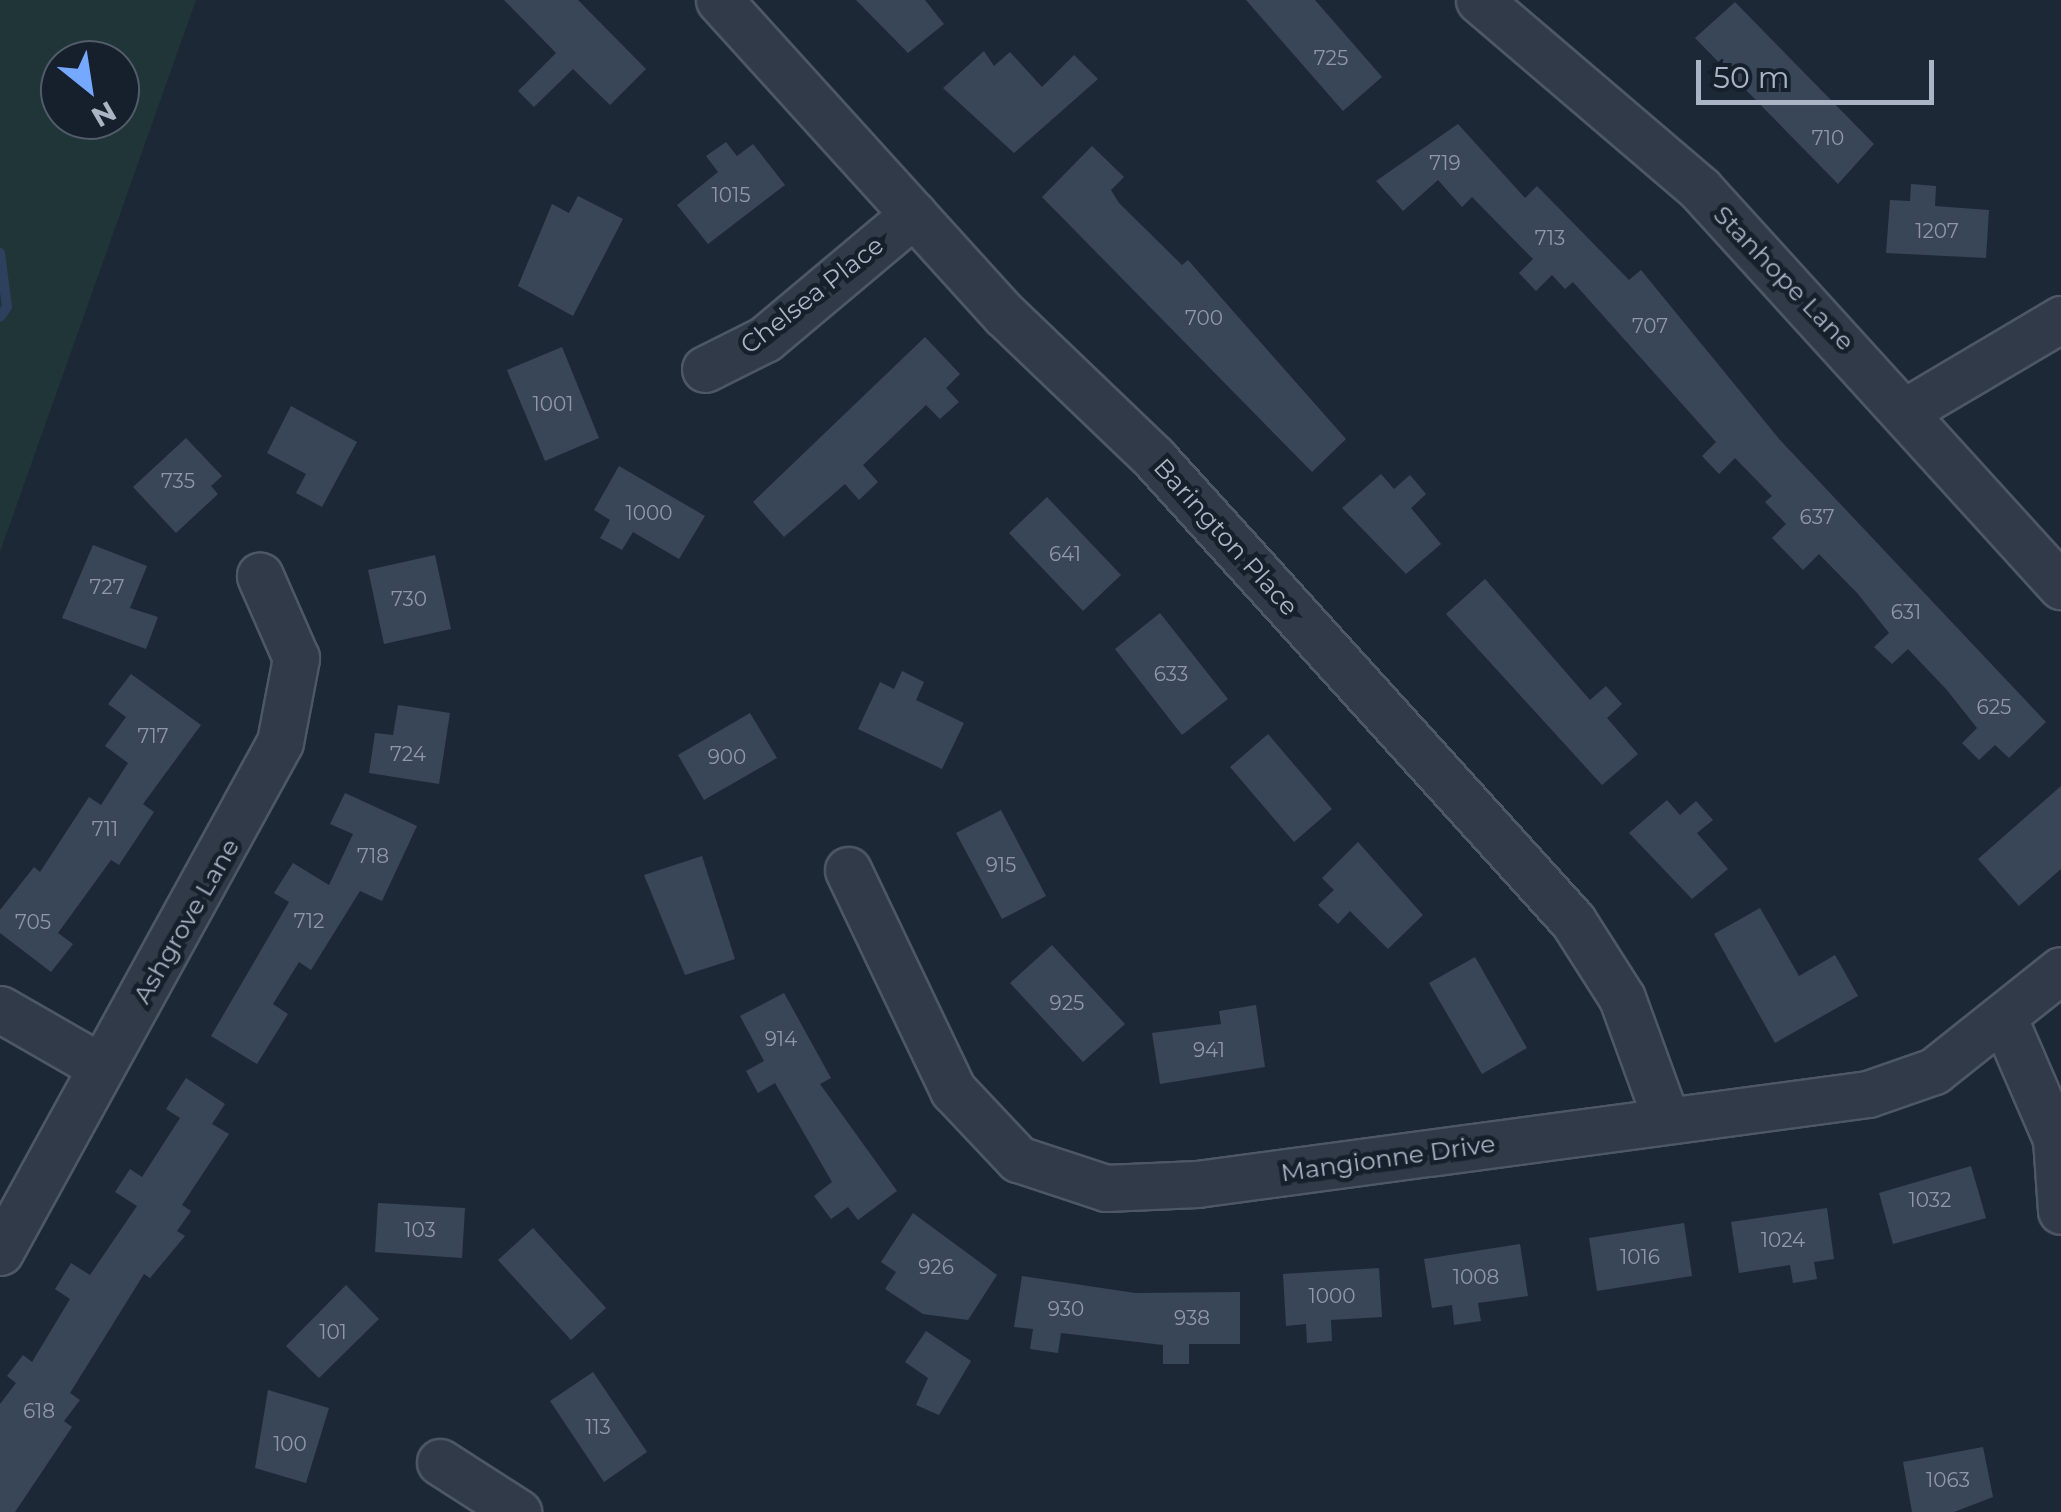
<!DOCTYPE html>
<style>
body{margin:0}
#map{position:relative;width:2061px;height:1512px;overflow:hidden;background:#1d2837;font-family:Montserrat,sans-serif}
div>[style]{position:absolute}
[style*='--x']{left:calc(var(--x)*1px);top:calc(var(--y)*1px);width:calc(var(--w)*1px);rotate:calc(var(--a)*1deg)}
.green>*{inset:0;background:#1f3538}
.stream>*{height:10px;margin:-5px;padding:0 5px;transform-origin:5px;border-radius:5px;background:#2d415e}
.building>*{inset:0;background:#394658}
.roads{filter:drop-shadow(2px 0 #4e5766) drop-shadow(-2px 0 #4e5766) drop-shadow(0 2px #4e5766) drop-shadow(0 -2px #4e5766)}
.minor>*{height:45px;margin:-22.5px;padding:0 22.5px;transform-origin:22.5px;border-radius:22.5px;background:#313a48}
span{translate:-50% -50%;white-space:nowrap;text-align:center;line-height:1.15;-webkit-text-stroke:9px #161f2c;paint-order:stroke}
.number-label{font-size:20px;color:#8e98aa}
.number-label span{-webkit-text-stroke-width:0}
.street-label{font-size:25px;color:#aab4c5}
.north{position:absolute;left:40px;top:40px;width:100px;height:100px;box-sizing:border-box;background:#161f2c;border:2px solid #515b69;border-radius:50%;rotate:150deg;font-size:28px;font-weight:700;line-height:40px;text-align:center;color:#aab4c5}
.north::after{content:'';display:block;margin:auto;width:35px;height:45px;background:#75a8ff;clip-path:polygon(50% 0,100% 100%,50% 72%,0 100%)}
.scale{position:absolute;left:1696px;top:60px;width:238px;height:45px;box-sizing:border-box;border:5px solid #aab4c5;border-top:0;padding-left:12px;font-size:30px;line-height:35px;white-space:nowrap;color:#aab4c5;-webkit-text-stroke:8px #161f2c;paint-order:stroke}
</style>
<div id="map">
<div class="green">
<i style="clip-path:polygon(evenodd,0 0,196px 0,0 552px,0 0,60px 60px,120px 60px,120px 120px,60px 120px,60px 60px)"></i>
</div>
<div class="stream">
<i style="--x:0;--y:253;--w:54;--a:82.6"></i>
<i style="--x:7;--y:307;--w:12;--a:125"></i>
</div>
<div class="building">
<i style="clip-path:polygon(504px 0,578px 0,646px 69px,610px 105px,573px 69px,534px 107px,518px 91px,556px 53px)"></i>
<i style="clip-path:polygon(856px 0,925px 0,944px 24px,908px 53px)"></i>
<i style="clip-path:polygon(1246px 0,1315px 0,1382px 77px,1343px 111px)"></i>
<i style="clip-path:polygon(1735px 2px,1874px 144px,1838px 184px,1695px 38px)"></i>
<i style="clip-path:polygon(984px 51px,994px 66px,1010px 52px,1042px 87px,1074px 55px,1098px 79px,1014px 153px,943px 88px)"></i>
<i style="clip-path:polygon(1458px 124px,1525px 198px,1537px 186px,1629px 280px,1641px 270px,1780px 440px,2046px 722px,2009px 758px,1995px 745px,1979px 760px,1962px 743px,1977px 728px,1946px 689px,1908px 649px,1892px 664px,1874px 647px,1889px 633px,1858px 594px,1819px 554px,1803px 570px,1772px 538px,1786px 524px,1765px 502px,1772px 496px,1735px 458px,1719px 474px,1702px 456px,1716px 442px,1573px 282px,1565px 289px,1552px 275px,1536px 291px,1519px 273px,1533px 259px,1472px 197px,1462px 207px,1438px 180px,1403px 211px,1376px 181px)"></i>
<i style="clip-path:polygon(726px 142px,737px 156px,753px 144px,785px 185px,708px 244px,677px 205px,718px 172px,706px 156px)"></i>
<i style="clip-path:polygon(1092px 146px,1124px 177px,1111px 190px,1119px 203px,1182px 265px,1188px 260px,1346px 439px,1312px 472px,1042px 197px)"></i>
<i style="clip-path:polygon(1911px 184px,1936px 186px,1935px 206px,1989px 210px,1986px 258px,1886px 253px,1890px 200px,1910px 201px)"></i>
<i style="clip-path:polygon(578px 196px,623px 219px,573px 316px,518px 286px,552px 204px,569px 213px)"></i>
<i style="clip-path:polygon(925px 337px,960px 374px,946px 388px,959px 402px,940px 419px,926px 405px,863px 465px,878px 482px,859px 500px,845px 484px,784px 537px,753px 502px)"></i>
<i style="clip-path:polygon(562px 347px,599px 438px,545px 461px,507px 370px)"></i>
<i style="clip-path:polygon(291px 406px,357px 442px,322px 507px,296px 493px,306px 474px,267px 453px)"></i>
<i style="clip-path:polygon(186px 438px,222px 476px,211px 486px,218px 494px,176px 533px,133px 487px)"></i>
<i style="clip-path:polygon(619px 466px,705px 516px,679px 559px,633px 532px,622px 550px,600px 538px,610px 520px,594px 510px)"></i>
<i style="clip-path:polygon(1381px 474px,1394px 489px,1410px 475px,1426px 494px,1411px 508px,1441px 544px,1406px 574px,1342px 508px)"></i>
<i style="clip-path:polygon(1047px 497px,1121px 575px,1083px 611px,1009px 533px)"></i>
<i style="clip-path:polygon(93px 545px,147px 566px,130px 608px,158px 617px,146px 649px,62px 618px)"></i>
<i style="clip-path:polygon(435px 555px,451px 629px,384px 644px,368px 570px)"></i>
<i style="clip-path:polygon(1485px 579px,1590px 700px,1606px 686px,1622px 704px,1607px 718px,1638px 754px,1602px 785px,1446px 614px)"></i>
<i style="clip-path:polygon(1160px 613px,1228px 699px,1182px 735px,1115px 649px)"></i>
<i style="clip-path:polygon(902px 671px,924px 682px,916px 700px,964px 723px,942px 769px,858px 729px,880px 682px,894px 689px)"></i>
<i style="clip-path:polygon(131px 674px,201px 725px,143px 804px,154px 812px,119px 865px,111px 860px,58px 933px,73px 944px,51px 972px,0 933px,0 910px,34px 867px,40px 872px,89px 797px,101px 805px,128px 763px,105px 746px,126px 717px,108px 704px)"></i>
<i style="clip-path:polygon(398px 705px,450px 713px,439px 784px,369px 773px,375px 733px,393px 735px)"></i>
<i style="clip-path:polygon(750px 713px,777px 758px,704px 800px,678px 755px)"></i>
<i style="clip-path:polygon(1268px 734px,1332px 809px,1294px 842px,1230px 767px)"></i>
<i style="clip-path:polygon(2061px 786px,2061px 869px,2019px 906px,1978px 859px)"></i>
<i style="clip-path:polygon(345px 793px,417px 826px,382px 901px,360px 891px,311px 970px,299px 962px,273px 1004px,288px 1014px,257px 1064px,211px 1036px,289px 902px,274px 893px,293px 863px,329px 885px,353px 834px,330px 824px)"></i>
<i style="clip-path:polygon(1667px 800px,1680px 815px,1696px 801px,1713px 820px,1697px 833px,1728px 869px,1692px 899px,1629px 833px)"></i>
<i style="clip-path:polygon(1001px 810px,1046px 896px,1002px 919px,956px 833px)"></i>
<i style="clip-path:polygon(1358px 842px,1423px 915px,1388px 949px,1350px 911px,1338px 924px,1318px 905px,1334px 890px,1322px 878px)"></i>
<i style="clip-path:polygon(702px 856px,735px 959px,685px 975px,644px 875px)"></i>
<i style="clip-path:polygon(1760px 908px,1799px 976px,1835px 955px,1858px 996px,1775px 1043px,1714px 934px)"></i>
<i style="clip-path:polygon(1052px 945px,1125px 1024px,1083px 1062px,1010px 983px)"></i>
<i style="clip-path:polygon(1475px 957px,1527px 1048px,1482px 1074px,1429px 983px)"></i>
<i style="clip-path:polygon(784px 993px,831px 1078px,820px 1084px,897px 1191px,858px 1220px,848px 1207px,831px 1219px,814px 1196px,832px 1182px,775px 1083px,758px 1093px,746px 1071px,764px 1061px,740px 1016px)"></i>
<i style="clip-path:polygon(1256px 1005px,1265px 1067px,1160px 1084px,1152px 1033px,1221px 1024px,1219px 1011px)"></i>
<i style="clip-path:polygon(186px 1078px,225px 1104px,212px 1124px,229px 1134px,182px 1205px,191px 1211px,177px 1231px,185px 1236px,150px 1278px,144px 1274px,70px 1393px,80px 1400px,64px 1421px,72px 1427px,15px 1512px,0 1512px,0 1404px,16px 1383px,7px 1376px,23px 1355px,32px 1362px,70px 1299px,55px 1289px,71px 1263px,90px 1275px,137px 1206px,115px 1192px,130px 1169px,142px 1177px,180px 1118px,166px 1109px)"></i>
<i style="clip-path:polygon(1971px 1166px,1986px 1218px,1893px 1244px,1879px 1193px)"></i>
<i style="clip-path:polygon(378px 1203px,465px 1208px,462px 1258px,375px 1252px)"></i>
<i style="clip-path:polygon(1827px 1208px,1834px 1259px,1814px 1262px,1817px 1279px,1793px 1283px,1790px 1265px,1739px 1273px,1731px 1222px)"></i>
<i style="clip-path:polygon(913px 1213px,997px 1275px,968px 1320px,923px 1314px,885px 1289px,896px 1272px,881px 1262px)"></i>
<i style="clip-path:polygon(1684px 1223px,1692px 1276px,1597px 1291px,1589px 1238px)"></i>
<i style="clip-path:polygon(533px 1228px,606px 1308px,571px 1340px,498px 1260px)"></i>
<i style="clip-path:polygon(1520px 1244px,1528px 1296px,1478px 1303px,1481px 1321px,1454px 1325px,1452px 1305px,1432px 1308px,1424px 1259px)"></i>
<i style="clip-path:polygon(1379px 1268px,1382px 1317px,1331px 1320px,1332px 1341px,1307px 1343px,1306px 1324px,1286px 1326px,1283px 1274px)"></i>
<i style="clip-path:polygon(1022px 1276px,1135px 1293px,1240px 1292px,1240px 1344px,1189px 1344px,1189px 1364px,1163px 1364px,1163px 1345px,1061px 1333px,1058px 1353px,1030px 1349px,1033px 1329px,1014px 1327px)"></i>
<i style="clip-path:polygon(346px 1285px,379px 1319px,319px 1378px,286px 1346px)"></i>
<i style="clip-path:polygon(926px 1331px,971px 1361px,939px 1415px,916px 1405px,928px 1378px,905px 1362px)"></i>
<i style="clip-path:polygon(593px 1372px,647px 1452px,604px 1482px,550px 1401px)"></i>
<i style="clip-path:polygon(268px 1390px,329px 1408px,306px 1483px,255px 1468px)"></i>
<i style="clip-path:polygon(1983px 1447px,1993px 1497px,1954px 1512px,1912px 1512px,1903px 1462px)"></i>
</div>
<div class="roads">
<div class="minor">
<i style="--x:719;--y:0;--w:425;--a:47.8"></i>
<i style="--x:1005;--y:315;--w:207;--a:43.8"></i>
<i style="--x:1154;--y:458;--w:624;--a:47.86"></i>
<i style="--x:1573;--y:921;--w:91;--a:57.5"></i>
<i style="--x:1622;--y:998;--w:129;--a:70"></i>
<i style="--x:1479;--y:0;--w:291;--a:40.5"></i>
<i style="--x:1700;--y:189;--w:537;--a:47.72"></i>
<i style="--x:705;--y:369;--w:67;--a:-26.6"></i>
<i style="--x:765;--y:339;--w:194;--a:-40"></i>
<i style="--x:1909;--y:409;--w:177;--a:-30.6"></i>
<i style="--x:848;--y:870;--w:244;--a:64.5"></i>
<i style="--x:953;--y:1090;--w:95;--a:46.7"></i>
<i style="--x:1018;--y:1159;--w:93;--a:18.2"></i>
<i style="--x:1106;--y:1188;--w:91;--a:-2.5"></i>
<i style="--x:1197;--y:1184;--w:677;--a:-7.64"></i>
<i style="--x:1868;--y:1094;--w:70;--a:-19.2"></i>
<i style="--x:1934;--y:1071;--w:162;--a:-38.5"></i>
<i style="--x:0;--y:1009;--w:116;--a:29.9"></i>
<i style="--x:2005;--y:1021;--w:129;--a:66.6"></i>
<i style="--x:2056;--y:1139;--w:72;--a:86"></i>
<i style="--x:0;--y:1252;--w:582;--a:-61.23"></i>
<i style="--x:280;--y:742;--w:86;--a:-79.2"></i>
<i style="--x:296;--y:658;--w:90;--a:-113.7"></i>
<i style="--x:440;--y:1462;--w:93;--a:32.7"></i>
</div>
</div>
<div class="number-label">
<span style="left:1331px;top:58px">725</span>
<span style="left:1828px;top:138px">710</span>
<span style="left:1445px;top:163px">719</span>
<span style="left:731px;top:195px">1015</span>
<span style="left:1937px;top:231px">1207</span>
<span style="left:1550px;top:238px">713</span>
<span style="left:1204px;top:318px">700</span>
<span style="left:1650px;top:326px">707</span>
<span style="left:553px;top:404px">1001</span>
<span style="left:178px;top:481px">735</span>
<span style="left:649px;top:513px">1000</span>
<span style="left:1817px;top:517px">637</span>
<span style="left:1065px;top:554px">641</span>
<span style="left:107px;top:587px">727</span>
<span style="left:409px;top:599px">730</span>
<span style="left:1906px;top:612px">631</span>
<span style="left:1171px;top:674px">633</span>
<span style="left:1994px;top:707px">625</span>
<span style="left:153px;top:736px">717</span>
<span style="left:408px;top:754px">724</span>
<span style="left:727px;top:757px">900</span>
<span style="left:105px;top:829px">711</span>
<span style="left:373px;top:856px">718</span>
<span style="left:1001px;top:865px">915</span>
<span style="left:309px;top:921px">712</span>
<span style="left:33px;top:922px">705</span>
<span style="left:1067px;top:1003px">925</span>
<span style="left:781px;top:1039px">914</span>
<span style="left:1209px;top:1050px">941</span>
<span style="left:1930px;top:1200px">1032</span>
<span style="left:420px;top:1230px">103</span>
<span style="left:1783px;top:1240px">1024</span>
<span style="left:1640px;top:1257px">1016</span>
<span style="left:936px;top:1267px">926</span>
<span style="left:1476px;top:1277px">1008</span>
<span style="left:1332px;top:1296px">1000</span>
<span style="left:1066px;top:1309px">930</span>
<span style="left:1192px;top:1318px">938</span>
<span style="left:333px;top:1332px">101</span>
<span style="left:39px;top:1411px">618</span>
<span style="left:598px;top:1427px">113</span>
<span style="left:290px;top:1444px">100</span>
<span style="left:1948px;top:1480px">1063</span>
</div>
<div class="street-label">
<span style="left:1784px;top:278px;rotate:46deg">Stanhope Lane</span>
<span style="left:812px;top:295px;rotate:-38deg">Chelsea Place</span>
<span style="left:1226px;top:537px;rotate:48deg">Barington Place</span>
<span style="left:186px;top:921px;rotate:-60deg">Ashgrove Lane</span>
<span style="left:1388px;top:1158px;rotate:-8deg">Mangionne Drive</span>
</div>
<div class="north">N</div>
<div class="scale">50 m</div>
</div>
